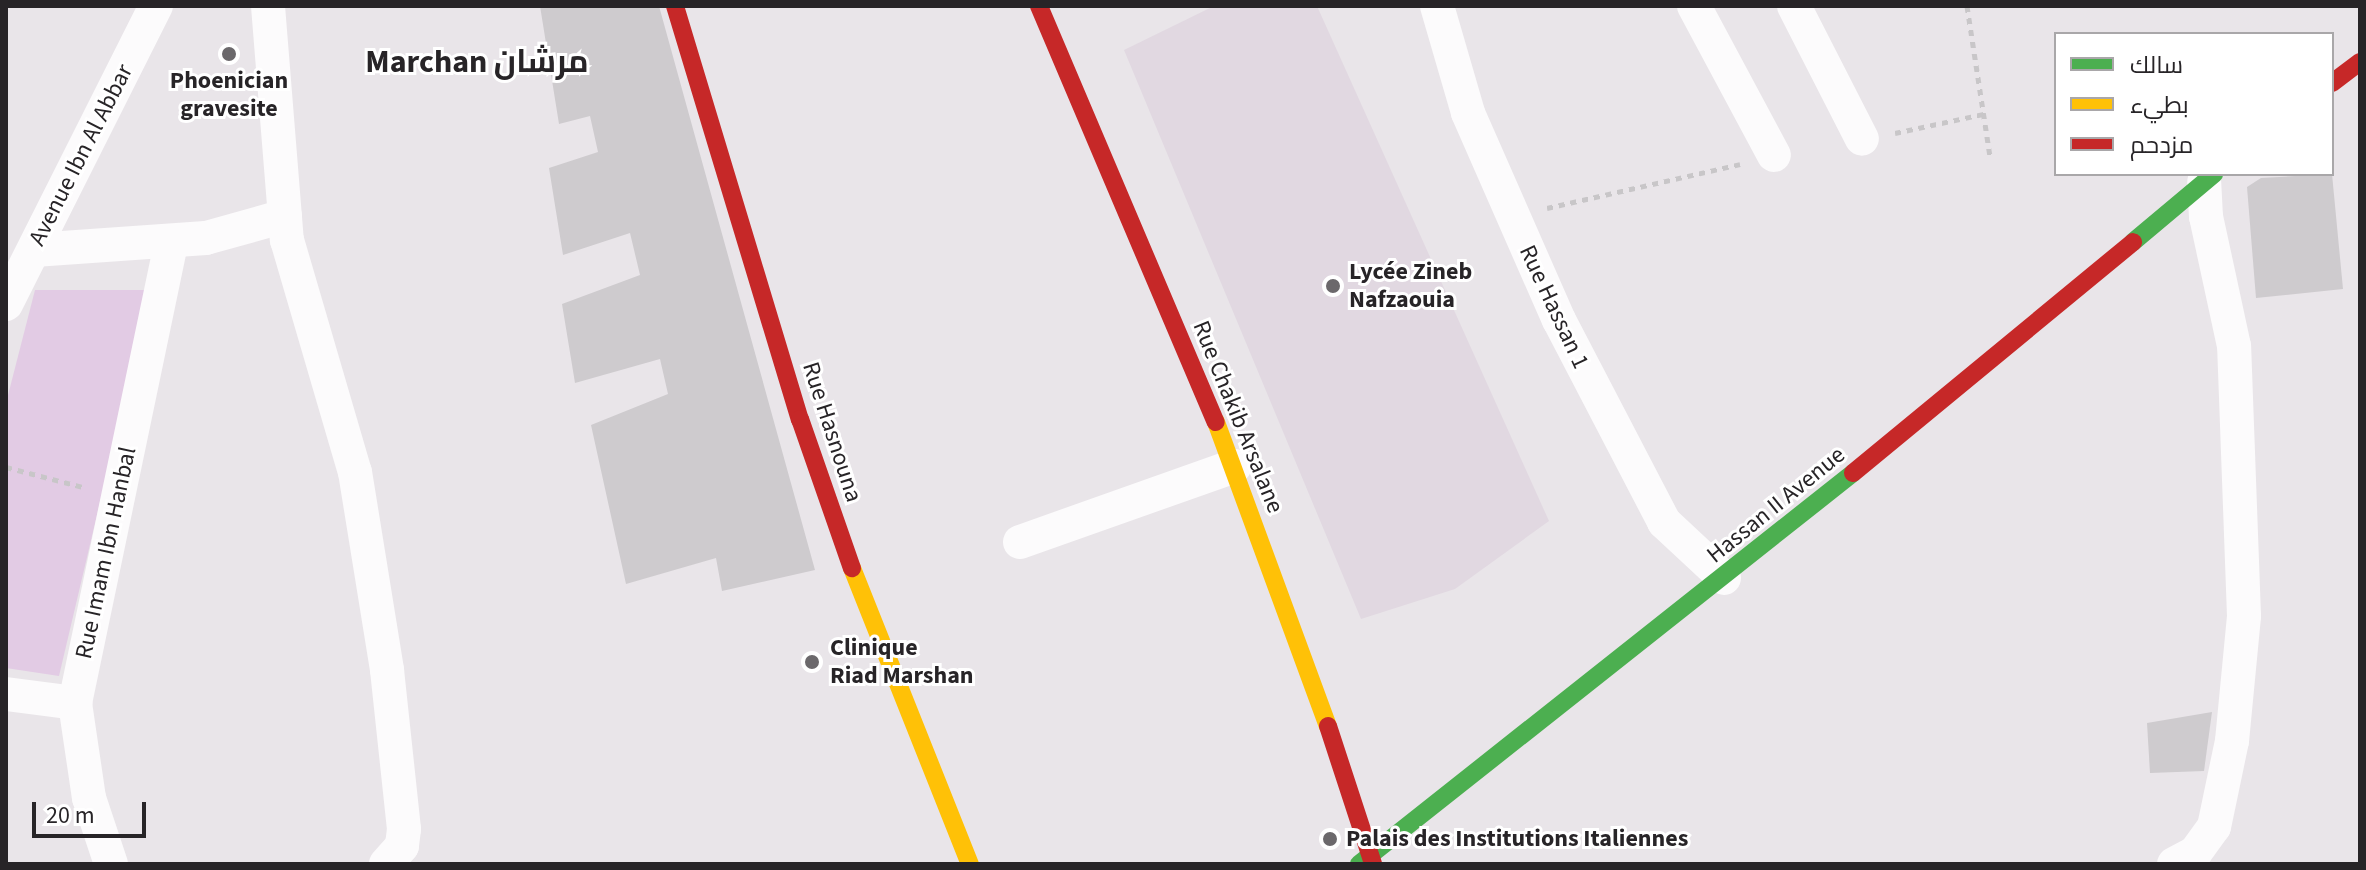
<!DOCTYPE html>
<meta charset="utf-8">
<style>
body{margin:0}
#map{position:relative;width:2366px;height:870px;overflow:hidden;background:#e9e5e9;font-family:"Source Sans 3",Cairo,sans-serif}
div>[style]{position:absolute}
[style*='--x']{left:calc(var(--x)*1px);top:calc(var(--y)*1px);width:calc(var(--w)*1px);rotate:calc(var(--a)*1deg)}
.built>*{inset:0;background:#e1d8e1}
.green>*{inset:0;background:#e2cbe4}
.building>*{inset:0;background:#cecbce}
.path>*{height:5px;margin-top:-2.5px;transform-origin:0;background:repeating-linear-gradient(90deg,#c8c6c8 0 6px,transparent 0 12px)}
.street>*{height:34px;margin:-17px;padding:0 17px;transform-origin:17px;border-radius:17px;background:#fcfbfc}
.fast>*{height:18px;margin:-9px;padding:0 9px;transform-origin:9px;border-radius:9px;background:#4caf50}
.slow>*{height:18px;margin:-9px;padding:0 9px;transform-origin:9px;border-radius:9px;background:#ffc107}
.jam>*{height:18px;margin:-9px;padding:0 9px;transform-origin:9px;border-radius:9px;background:#c62828}
.dots>*{width:22px;height:22px;translate:-50% -50%;box-sizing:border-box;border:4px solid #fff;border-radius:50%}
span{translate:-50% -50%;white-space:nowrap;text-align:center;line-height:1.15;-webkit-text-stroke:6px #fff;paint-order:stroke}
.poi-label{font-size:24px;color:#272427;font-weight:700}
.left{translate:0 -50%;text-align:left}
.street-label{font-size:24px;color:#272427}
.district-label{font-size:32px;color:#272427;font-weight:700}
.frame{position:absolute;inset:0;border:8px solid #272427;pointer-events:none}
.legend{position:absolute;left:2054px;top:32px;width:280px;height:144px;box-sizing:border-box;background:#fff;border:2px solid #a9a7a9;margin:0;padding:10px 14px;list-style:none;font-size:24px;color:#272427}
.legend li{display:flex;align-items:center;gap:16px;height:40px}
.legend b{width:40px;border:2px solid #a9a7a9}
.scale{position:absolute;left:32px;top:802px;width:114px;height:36px;box-sizing:border-box;border:4px solid #272427;border-top:0;padding-left:10px;font-size:24px;line-height:28px;white-space:nowrap;color:#272427;-webkit-text-stroke:6px #fff;paint-order:stroke}
</style>
<div id="map">
<div class="built">
<i style="clip-path:polygon(1214px 6px,1317px 6px,1549px 521px,1455px 589px,1361px 619px,1124px 50px)"></i>
</div>
<div class="green">
<i style="clip-path:polygon(35px 290px,150px 290px,59px 676px,6px 668px,6px 403px)"></i>
</div>
<div class="building">
<i style="clip-path:polygon(540px 6px,659px 6px,815px 570px,722px 591px,716px 558px,626px 584px,591px 425px,668px 394px,660px 359px,575px 383px,562px 304px,640px 275px,630px 233px,563px 255px,549px 168px,598px 152px,590px 116px,559px 124px)"></i>
<i style="clip-path:polygon(2332px 174px,2343px 289px,2256px 298px,2247px 187px,2261px 178px)"></i>
<i style="clip-path:polygon(2212px 712px,2204px 771px,2150px 773px,2147px 723px)"></i>
</div>
<div class="path">
<i style="--x:1967;--y:6;--w:152;--a:81.3"></i>
<i style="--x:1895;--y:133;--w:91;--a:-12.1"></i>
<i style="--x:1547;--y:208;--w:198;--a:-12.8"></i>
<i style="--x:6;--y:467;--w:80;--a:14.6"></i>
</div>
<div class="street">
<i style="--x:268;--y:6;--w:235;--a:85.4"></i>
<i style="--x:287;--y:240;--w:242;--a:73.7"></i>
<i style="--x:355;--y:472;--w:201;--a:80.8"></i>
<i style="--x:387;--y:670;--w:160;--a:83.9"></i>
<i style="--x:404;--y:829;--w:17;--a:97"></i>
<i style="--x:402;--y:846;--w:24;--a:132"></i>
<i style="--x:1437;--y:6;--w:111;--a:73.8"></i>
<i style="--x:1468;--y:113;--w:226;--a:66.3"></i>
<i style="--x:1559;--y:320;--w:228;--a:62.5"></i>
<i style="--x:1664;--y:522;--w:82;--a:43"></i>
<i style="--x:1694;--y:6;--w:169;--a:61.8"></i>
<i style="--x:1794;--y:6;--w:149;--a:62.9"></i>
<i style="--x:34;--y:250;--w:172;--a:-4"></i>
<i style="--x:206;--y:238;--w:82;--a:-15.6"></i>
<i style="--x:6;--y:304;--w:334;--a:-63.3"></i>
<i style="--x:1020;--y:542;--w:228;--a:-19.5"></i>
<i style="--x:6;--y:694;--w:70;--a:7.4"></i>
<i style="--x:111;--y:864;--w:70;--a:-108.4"></i>
<i style="--x:89;--y:798;--w:96;--a:-98.4"></i>
<i style="--x:75;--y:703;--w:471;--a:-78.2"></i>
<i style="--x:2174;--y:864;--w:24;--a:-28"></i>
<i style="--x:2195;--y:853;--w:32;--a:-54"></i>
<i style="--x:2214;--y:827;--w:88;--a:-78.2"></i>
<i style="--x:2232;--y:741;--w:126;--a:-84.5"></i>
<i style="--x:2244;--y:616;--w:270;--a:-92.1"></i>
<i style="--x:2234;--y:346;--w:132;--a:-102.2"></i>
<i style="--x:2206;--y:217;--w:35;--a:-93"></i>
</div>
<div class="fast">
<i style="--x:2133;--y:242;--w:106;--a:-40"></i>
<i style="--x:1359;--y:864;--w:630;--a:-38.36"></i>
</div>
<div class="slow">
<i style="--x:1216;--y:422;--w:324;--a:69.8"></i>
<i style="--x:852;--y:568;--w:319;--a:68.3"></i>
</div>
<div class="jam">
<i style="--x:675;--y:6;--w:432;--a:73.2"></i>
<i style="--x:800;--y:419;--w:158;--a:70.8"></i>
<i style="--x:1039;--y:6;--w:452;--a:67"></i>
<i style="--x:2332;--y:83;--w:35;--a:-37"></i>
<i style="--x:1853;--y:473;--w:363;--a:-39.5"></i>
<i style="--x:1328;--y:726;--w:145;--a:71.9"></i>
</div>
<div class="dots">
<i style="left:229px;top:54px;background:#6b686b"></i>
<i style="left:1333px;top:286px;background:#6b686b"></i>
<i style="left:812px;top:662px;background:#6b686b"></i>
<i style="left:1330px;top:839px;background:#6b686b"></i>
</div>
<div class="poi-label">
<span style="left:229px;top:95px">Phoenician<br>gravesite</span>
<span class="left" style="left:1349px;top:286px">Lycée Zineb<br>Nafzaouia</span>
<span class="left" style="left:830px;top:662px">Clinique<br>Riad Marshan</span>
<span class="left" style="left:1346px;top:839px">Palais des Institutions Italiennes</span>
</div>
<div class="street-label">
<span style="left:81px;top:155px;rotate:-63deg">Avenue Ibn Al Abbar</span>
<span style="left:1554px;top:307px;rotate:65deg">Rue Hassan 1</span>
<span style="left:1238px;top:417px;rotate:68deg">Rue Chakib Arsalane</span>
<span style="left:832px;top:432px;rotate:72deg">Rue Hasnouna</span>
<span style="left:1776px;top:505px;rotate:-39deg">Hassan II Avenue</span>
<span style="left:106px;top:553px;rotate:-78deg">Rue Imam Ibn Hanbal</span>
</div>
<div class="district-label">
<span style="left:477px;top:62px">Marchan مرشان</span>
</div>
<div class="frame"></div>
<ul class="legend">
<li><b style="height:10px;background:#4caf50"></b>سالك</li>
<li><b style="height:10px;background:#ffc107"></b>بطيء</li>
<li><b style="height:10px;background:#c62828"></b>مزدحم</li>
</ul>
<div class="scale">20 m</div>
</div>
